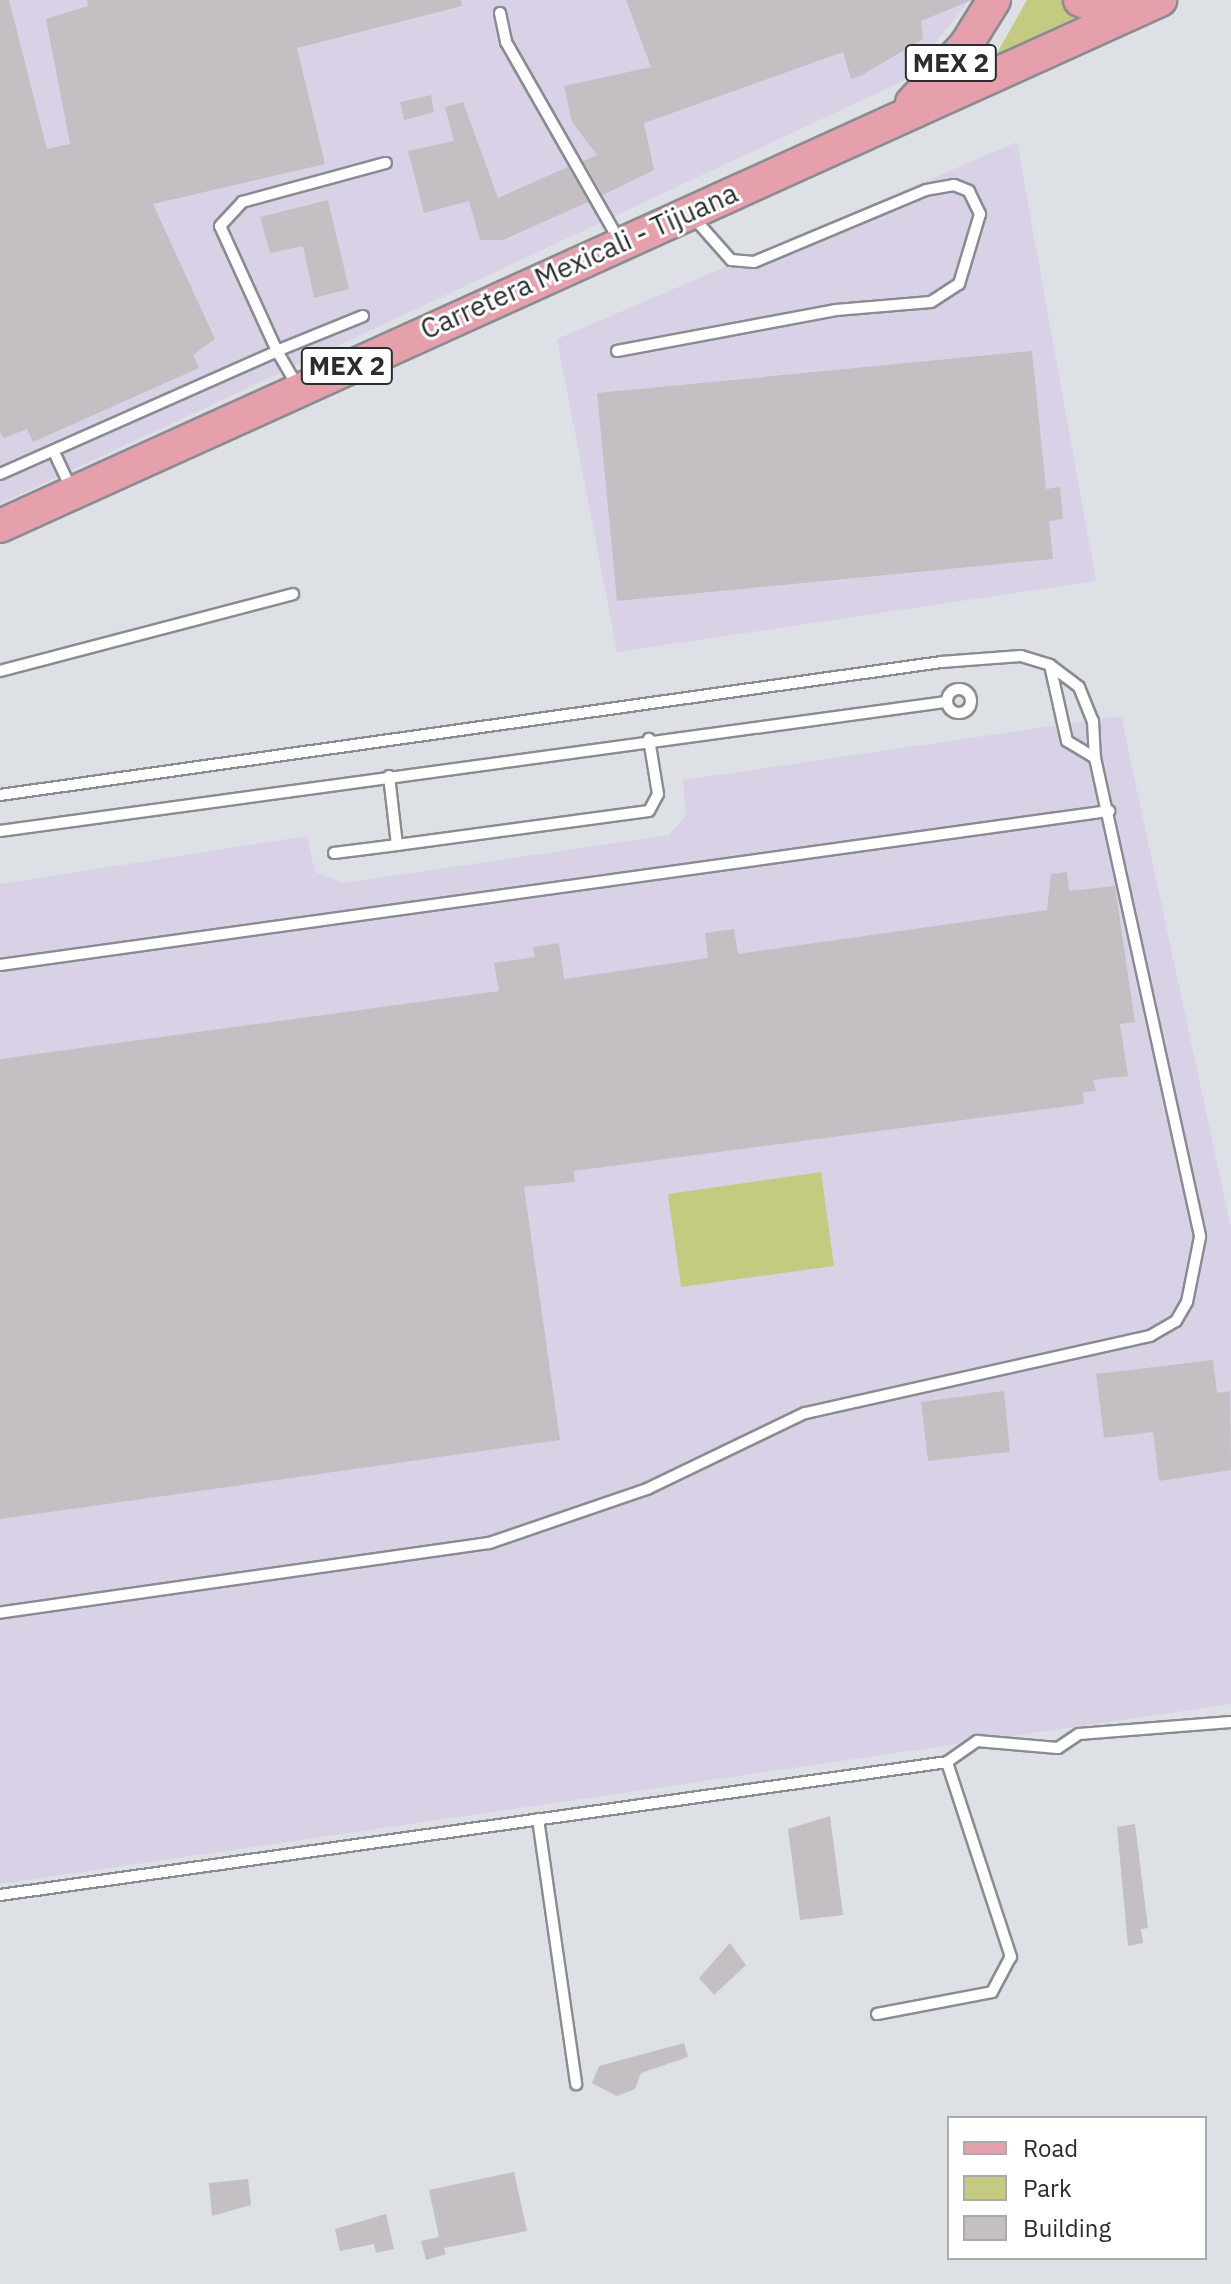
<!DOCTYPE html>
<style>
body{margin:0}
#map{position:relative;width:1231px;height:2284px;overflow:hidden;background:#dde0e5;font-family:"IBM Plex Sans",sans-serif}
div>[style]{position:absolute}
[style*='--x']{left:calc(var(--x)*1px);top:calc(var(--y)*1px);width:calc(var(--w)*1px);rotate:calc(var(--a)*1deg)}
.industrial>*{inset:0;background:#d9d2e7}
.green>*{inset:0;background:#c5ca81}
.building>*{inset:0;background:#c4bfc2}
.roads{filter:drop-shadow(2px 0 #898c90) drop-shadow(-2px 0 #898c90) drop-shadow(0 2px #898c90) drop-shadow(0 -2px #898c90)}
.lane>*{height:10px;margin:-5px;padding:0 5px;transform-origin:5px;border-radius:5px;background:#fff}
.lane>.ring{margin:-5px;padding:0;box-sizing:content-box;background:none;border:10px solid #fff;border-radius:50%}
.primary>*{height:32px;margin:-16px;padding:0 16px;transform-origin:16px;border-radius:16px;background:#e6a0ac}
span{translate:-50% -50%;white-space:nowrap;text-align:center;line-height:1.15;-webkit-text-stroke:6px #fff;paint-order:stroke}
.shield-label span{padding:2px 6px;background:#fff;border:2px solid;border-radius:6px;-webkit-text-stroke-width:0}
.shield-label{font-size:26px;color:#2a2c2d;font-weight:700}
.street-label{font-size:28px;color:#2a2c2d}
.legend{position:absolute;left:947px;top:2116px;width:260px;height:144px;box-sizing:border-box;background:#fff;border:2px solid #aaabab;margin:0;padding:10px 14px;list-style:none;font-size:24px;color:#2a2c2d}
.legend li{display:flex;align-items:center;gap:16px;height:40px}
.legend b{width:40px;border:2px solid #aaabab}
</style>
<div id="map">
<div class="industrial">
<i style="clip-path:polygon(0 0,970px 0,905px 80px,0 504px)"></i>
<i style="clip-path:polygon(1017px 142px,1096px 581px,617px 652px,557px 339px)"></i>
<i style="clip-path:polygon(1121px 716px,1231px 1228px,1231px 1704px,0 1884px,0 884px,307px 836px,315px 872px,344px 883px,669px 835px,686px 815px,683px 780px)"></i>
</div>
<div class="green">
<i style="clip-path:polygon(1027px 0,1062px 0,1083px 14px,996px 55px)"></i>
<i style="clip-path:polygon(821px 1172px,834px 1266px,681px 1287px,668px 1194px)"></i>
</div>
<div class="building">
<i style="clip-path:polygon(0 0,9px 0,47px 149px,70px 144px,46px 19px,88px 6px,87px 0,461px 0,462px 6px,297px 48px,325px 164px,153px 204px,215px 339px,193px 355px,199px 368px,33px 442px,27px 429px,4px 438px,0 432px)"></i>
<i style="clip-path:polygon(626px 0,972px 0,921px 21px,923px 39px,862px 75px,851px 79px,843px 52px,644px 123px,654px 170px,603px 195px,583px 161px,597px 155px,572px 122px,564px 86px,651px 67px)"></i>
<i style="clip-path:polygon(431px 95px,434px 112px,404px 120px,400px 102px)"></i>
<i style="clip-path:polygon(463px 102px,498px 198px,568px 167px,588px 202px,503px 240px,480px 240px,469px 201px,424px 213px,408px 151px,454px 141px,445px 107px)"></i>
<i style="clip-path:polygon(328px 200px,349px 289px,314px 298px,303px 246px,270px 253px,260px 217px)"></i>
<i style="clip-path:polygon(1032px 351px,1046px 489px,1060px 487px,1063px 519px,1049px 521px,1053px 559px,617px 601px,597px 393px)"></i>
<i style="clip-path:polygon(1067px 872px,1069px 891px,1115px 886px,1135px 1022px,1120px 1024px,1128px 1076px,1093px 1080px,1096px 1091px,1083px 1092px,1084px 1104px,574px 1171px,575px 1182px,524px 1187px,560px 1440px,0 1519px,0 1059px,499px 991px,494px 963px,535px 957px,533px 947px,559px 943px,564px 979px,708px 958px,705px 933px,734px 929px,738px 954px,1047px 910px,1051px 874px)"></i>
<i style="clip-path:polygon(1213px 1360px,1217px 1393px,1230px 1391px,1231px 1470px,1159px 1481px,1153px 1432px,1104px 1438px,1096px 1374px)"></i>
<i style="clip-path:polygon(1004px 1391px,1010px 1452px,928px 1461px,921px 1402px)"></i>
<i style="clip-path:polygon(830px 1816px,843px 1915px,800px 1920px,788px 1829px)"></i>
<i style="clip-path:polygon(1135px 1824px,1148px 1928px,1141px 1929px,1143px 1943px,1128px 1946px,1117px 1827px)"></i>
<i style="clip-path:polygon(730px 1943px,746px 1965px,714px 1995px,699px 1978px)"></i>
<i style="clip-path:polygon(684px 2043px,688px 2057px,641px 2073px,635px 2089px,617px 2096px,592px 2083px,599px 2066px)"></i>
<i style="clip-path:polygon(514px 2172px,527px 2231px,444px 2248px,446px 2254px,426px 2260px,421px 2241px,439px 2237px,429px 2190px)"></i>
<i style="clip-path:polygon(248px 2179px,251px 2205px,212px 2216px,209px 2183px)"></i>
<i style="clip-path:polygon(386px 2214px,394px 2249px,376px 2253px,374px 2244px,340px 2251px,335px 2229px)"></i>
</div>
<div class="roads">
<div class="lane">
<i style="--x:500;--y:13;--w:30;--a:78"></i>
<i style="--x:506;--y:42;--w:228;--a:60.3"></i>
<i style="--x:363;--y:316;--w:93;--a:157.9"></i>
<i style="--x:277;--y:351;--w:137;--a:-114.5"></i>
<i style="--x:220;--y:226;--w:33;--a:-47"></i>
<i style="--x:242;--y:202;--w:149;--a:-15.2"></i>
<i style="--x:617;--y:351;--w:223;--a:-10.6"></i>
<i style="--x:836;--y:310;--w:95;--a:-4.8"></i>
<i style="--x:931;--y:302;--w:33;--a:-33"></i>
<i style="--x:959;--y:284;--w:73;--a:-73.3"></i>
<i style="--x:980;--y:214;--w:25;--a:-116"></i>
<i style="--x:969;--y:191;--w:16;--a:-158"></i>
<i style="--x:954;--y:185;--w:28;--a:170"></i>
<i style="--x:926;--y:190;--w:186;--a:157.3"></i>
<i style="--x:754;--y:262;--w:23;--a:-175"></i>
<i style="--x:731;--y:260;--w:57;--a:-131.5"></i>
<i style="--x:54;--y:452;--w:40;--a:65"></i>
<i style="--x:0;--y:474;--w:303;--a:-23.9"></i>
<i style="--x:277;--y:351;--w:42;--a:59.7"></i>
<i style="--x:1050;--y:665;--w:78;--a:77.4"></i>
<i style="--x:1067;--y:741;--w:33;--a:31"></i>
<i style="--x:0;--y:671;--w:303;--a:-14.7"></i>
<i class="ring" style="left:947px;top:689px;width:14px;height:14px"></i>
<i style="--x:389;--y:776;--w:69;--a:83.4"></i>
<i style="--x:397;--y:845;--w:254;--a:-7.7"></i>
<i style="--x:649;--y:811;--w:19;--a:-62"></i>
<i style="--x:658;--y:794;--w:56;--a:-99.3"></i>
<i style="--x:0;--y:795;--w:950;--a:-8.04"></i>
<i style="--x:941;--y:662;--w:80;--a:-4.3"></i>
<i style="--x:1021;--y:656;--w:30;--a:17"></i>
<i style="--x:1050;--y:665;--w:36;--a:37"></i>
<i style="--x:1079;--y:687;--w:37;--a:68"></i>
<i style="--x:1093;--y:721;--w:37;--a:87"></i>
<i style="--x:1095;--y:758;--w:490;--a:77.6"></i>
<i style="--x:1200;--y:1237;--w:66;--a:101.3"></i>
<i style="--x:1187;--y:1302;--w:22;--a:120"></i>
<i style="--x:1176;--y:1321;--w:30;--a:150"></i>
<i style="--x:1150;--y:1336;--w:353;--a:167.4"></i>
<i style="--x:805;--y:1413;--w:175;--a:154.3"></i>
<i style="--x:647;--y:1489;--w:167;--a:161.1"></i>
<i style="--x:489;--y:1543;--w:494;--a:171.9"></i>
<i style="--x:0;--y:831;--w:955;--a:-7.77"></i>
<i style="--x:334;--y:853;--w:64;--a:-7.2"></i>
<i style="--x:0;--y:965;--w:1120;--a:-7.91"></i>
<i style="--x:538;--y:1819;--w:268;--a:81.8"></i>
<i style="--x:0;--y:1895;--w:956;--a:-7.99"></i>
<i style="--x:947;--y:1762;--w:37;--a:-35"></i>
<i style="--x:977;--y:1741;--w:81;--a:4.9"></i>
<i style="--x:1058;--y:1748;--w:25;--a:-34"></i>
<i style="--x:1079;--y:1734;--w:152;--a:-4.5"></i>
<i style="--x:877;--y:2014;--w:117;--a:-10.8"></i>
<i style="--x:992;--y:1992;--w:40;--a:-62"></i>
<i style="--x:1011;--y:1957;--w:205;--a:-108.2"></i>
</div>
<div class="primary">
<i style="--x:1080;--y:0;--w:45;--a:20.9"></i>
<i style="--x:912;--y:103;--w:79;--a:-47"></i>
<i style="--x:966;--y:45;--w:53;--a:-58.1"></i>
<i style="--x:0;--y:526;--w:1274;--a:-24.39"></i>
</div>
</div>
<div class="shield-label">
<span style="left:951px;top:63px">MEX 2</span>
<span style="left:347px;top:366px">MEX 2</span>
</div>
<div class="street-label">
<span style="left:579px;top:261px;rotate:-24deg">Carretera Mexicali - Tijuana</span>
</div>
<ul class="legend">
<li><b style="height:10px;background:#e6a0ac"></b>Road</li>
<li><b style="height:22px;background:#c5ca81"></b>Park</li>
<li><b style="height:22px;background:#c4bfc2"></b>Building</li>
</ul>
</div>
